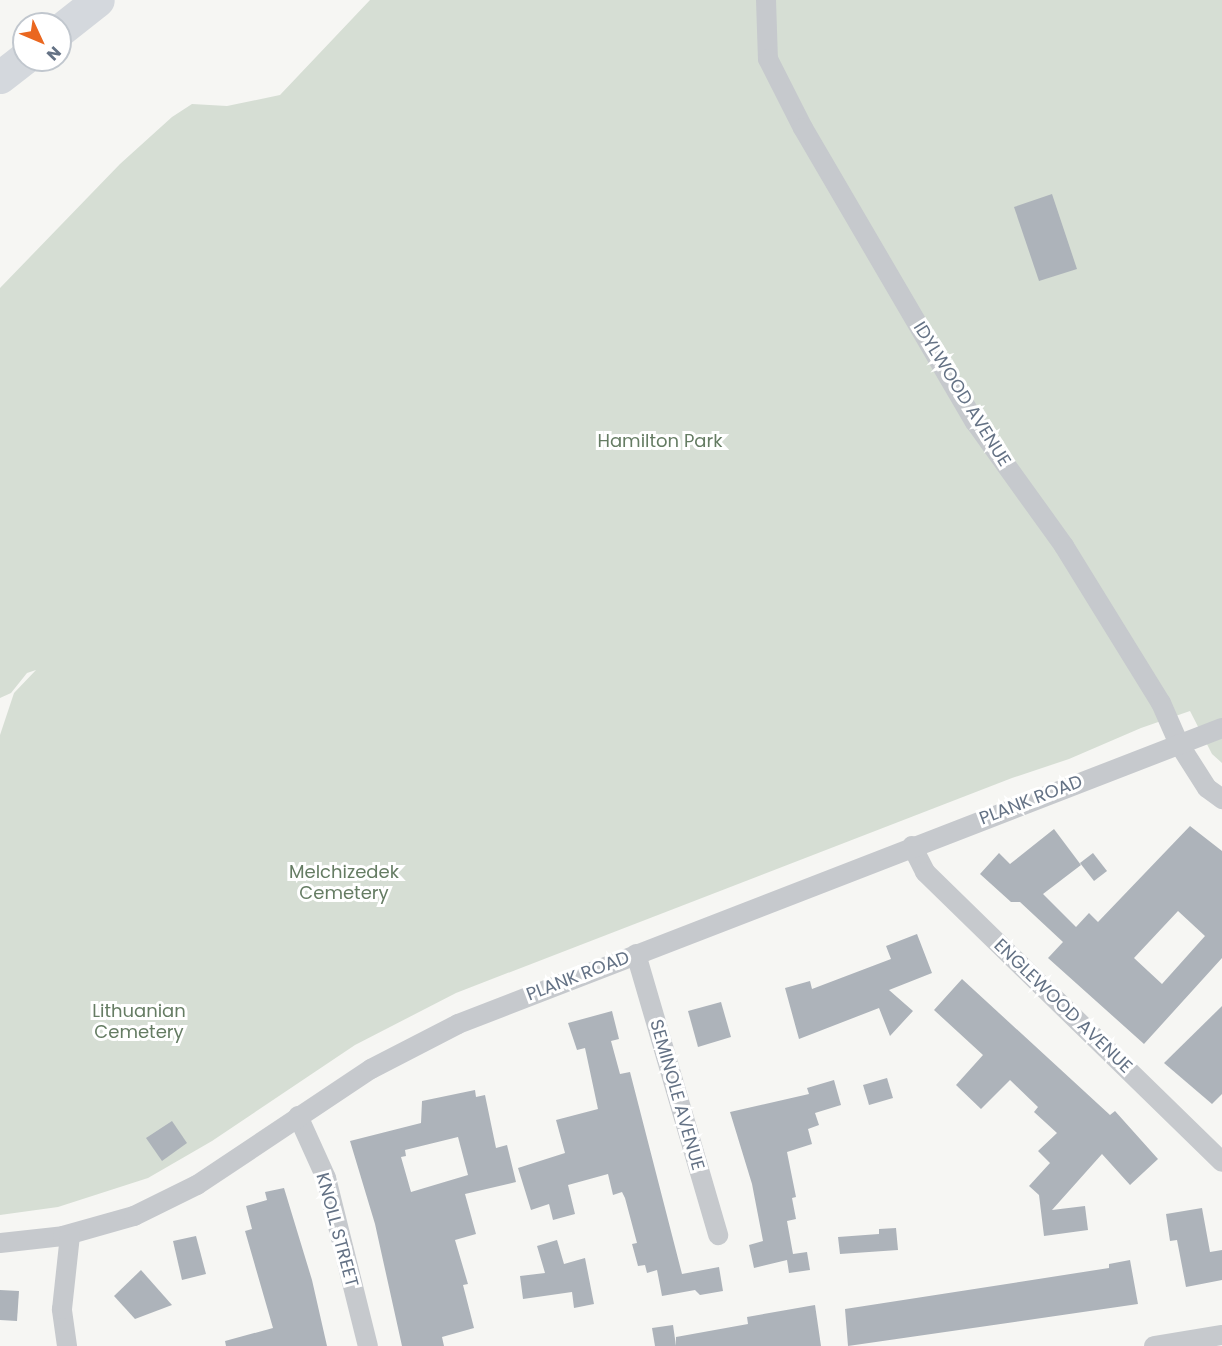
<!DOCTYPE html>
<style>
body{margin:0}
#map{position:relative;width:1222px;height:1346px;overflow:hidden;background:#f6f6f3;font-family:Poppins,sans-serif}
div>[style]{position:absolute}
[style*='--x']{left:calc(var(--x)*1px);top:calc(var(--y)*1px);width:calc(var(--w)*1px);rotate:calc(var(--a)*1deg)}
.green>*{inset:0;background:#d6ded4}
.building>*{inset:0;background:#adb3ba}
.minor>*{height:20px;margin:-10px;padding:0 10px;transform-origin:10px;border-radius:10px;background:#c6c9cd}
.motorway>*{height:33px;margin:-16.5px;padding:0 16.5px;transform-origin:16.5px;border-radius:16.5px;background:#d4d8dd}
span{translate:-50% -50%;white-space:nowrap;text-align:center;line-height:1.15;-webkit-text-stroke:6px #fff;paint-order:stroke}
.street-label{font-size:18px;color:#647285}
.park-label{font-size:18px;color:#657c63}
.north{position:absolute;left:12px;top:12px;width:60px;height:60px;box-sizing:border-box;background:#fff;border:2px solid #c1c7ce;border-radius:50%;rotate:134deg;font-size:16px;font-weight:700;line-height:24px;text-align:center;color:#647285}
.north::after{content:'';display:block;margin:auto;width:21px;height:27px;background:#ea6720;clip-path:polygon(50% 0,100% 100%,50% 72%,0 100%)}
</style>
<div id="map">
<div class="green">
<i style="clip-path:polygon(370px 0,1222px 0,1222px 763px,1212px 754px,1190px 711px,1141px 728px,1069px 759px,1012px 778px,456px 993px,355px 1045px,212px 1141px,148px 1178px,58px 1207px,0 1215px,0 735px,14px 693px,36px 670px,27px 673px,11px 693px,0 698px,0 288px,120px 164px,172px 117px,192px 104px,227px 106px,280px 95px)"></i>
</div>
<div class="building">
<i style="clip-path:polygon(1052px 194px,1077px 269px,1039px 281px,1014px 207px)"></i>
<i style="clip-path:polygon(evenodd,1190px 826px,1222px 851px,1222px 958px,1144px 1044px,1048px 958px,1063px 942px,1020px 902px,1011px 902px,980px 874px,999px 853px,1010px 864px,1054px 829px,1081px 865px,1043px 894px,1076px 927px,1089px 913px,1098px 922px,1190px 826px,1178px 911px,1205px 936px,1162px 984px,1134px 958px,1178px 911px)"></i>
<i style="clip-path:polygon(1093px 853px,1107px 871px,1094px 881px,1080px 863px)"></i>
<i style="clip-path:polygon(917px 934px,932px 973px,889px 990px,913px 1011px,890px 1036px,879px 1008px,799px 1039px,785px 988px,810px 981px,812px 989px,891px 959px,886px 946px)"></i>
<i style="clip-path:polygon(962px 979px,1110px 1115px,1115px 1111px,1158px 1159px,1130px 1185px,1102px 1154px,1052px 1210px,1085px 1206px,1088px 1230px,1044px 1236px,1039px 1195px,1029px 1186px,1050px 1163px,1038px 1151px,1057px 1133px,1034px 1112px,1038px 1107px,1010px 1080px,981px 1109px,956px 1085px,983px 1055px,934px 1010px)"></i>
<i style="clip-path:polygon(721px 1002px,731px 1037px,698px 1047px,688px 1011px)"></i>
<i style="clip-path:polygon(1222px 1006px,1222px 1094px,1212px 1104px,1164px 1063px)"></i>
<i style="clip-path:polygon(612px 1011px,619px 1039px,611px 1041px,620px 1074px,630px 1072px,682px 1274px,719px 1267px,723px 1291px,700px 1295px,695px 1290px,662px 1296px,657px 1270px,647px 1273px,645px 1265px,638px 1266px,632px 1244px,637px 1243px,625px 1198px,622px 1192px,613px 1195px,608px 1174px,568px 1185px,575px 1214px,553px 1220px,549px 1204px,531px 1210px,518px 1168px,565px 1153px,556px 1120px,598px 1109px,585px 1048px,577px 1050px,568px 1023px)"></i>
<i style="clip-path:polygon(887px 1078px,893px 1098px,869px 1105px,863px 1085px)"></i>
<i style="clip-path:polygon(834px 1080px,841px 1105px,815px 1113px,819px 1125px,808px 1129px,812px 1144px,787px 1152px,796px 1197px,792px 1198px,796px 1219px,787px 1221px,793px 1254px,807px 1252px,810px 1270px,789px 1273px,787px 1260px,754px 1268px,749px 1245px,763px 1241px,752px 1184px,730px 1112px,809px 1094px,807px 1088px)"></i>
<i style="clip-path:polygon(evenodd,475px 1090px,476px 1097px,485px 1095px,496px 1148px,507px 1145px,516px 1182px,465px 1194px,476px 1234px,455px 1240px,468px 1284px,463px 1285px,474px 1328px,442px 1337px,444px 1346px,402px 1346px,375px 1224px,350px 1141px,421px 1123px,422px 1101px,475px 1090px,458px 1137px,468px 1175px,411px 1192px,401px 1157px,406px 1156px,405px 1150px,458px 1137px)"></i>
<i style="clip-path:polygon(172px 1121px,187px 1143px,162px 1161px,146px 1138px)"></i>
<i style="clip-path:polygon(284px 1188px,312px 1280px,327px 1346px,226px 1346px,225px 1341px,273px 1328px,245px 1231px,252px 1229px,246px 1206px,267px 1200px,265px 1192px)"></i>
<i style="clip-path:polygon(1202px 1208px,1210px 1252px,1222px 1250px,1222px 1280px,1186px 1287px,1177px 1240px,1170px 1241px,1166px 1214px)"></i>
<i style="clip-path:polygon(896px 1228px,898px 1250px,840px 1254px,838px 1237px,879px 1234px,879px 1229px)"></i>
<i style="clip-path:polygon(196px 1236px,206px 1274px,182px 1280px,173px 1241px)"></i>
<i style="clip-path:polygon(557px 1240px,564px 1264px,585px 1258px,594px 1304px,574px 1308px,572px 1292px,523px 1299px,520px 1276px,545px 1273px,537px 1246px)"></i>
<i style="clip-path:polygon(1130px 1260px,1138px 1304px,848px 1346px,845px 1309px,1109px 1268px,1109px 1264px)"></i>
<i style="clip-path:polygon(141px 1270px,172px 1305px,135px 1319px,114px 1296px)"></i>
<i style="clip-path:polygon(0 1290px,19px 1291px,17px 1321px,0 1320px)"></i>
<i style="clip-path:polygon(815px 1305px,821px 1346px,676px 1346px,676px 1337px,748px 1324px,747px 1317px)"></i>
<i style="clip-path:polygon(673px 1325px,676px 1346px,655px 1346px,652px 1328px)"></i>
</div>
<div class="minor">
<i style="--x:766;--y:0;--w:59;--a:88.1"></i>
<i style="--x:768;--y:59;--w:77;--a:63.1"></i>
<i style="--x:803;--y:128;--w:341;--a:59.7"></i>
<i style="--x:975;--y:422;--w:153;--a:54.3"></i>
<i style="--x:1064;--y:546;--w:185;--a:58.3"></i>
<i style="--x:1161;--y:703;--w:45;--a:66.3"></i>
<i style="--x:1179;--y:744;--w:52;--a:57.5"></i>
<i style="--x:1207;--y:788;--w:19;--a:36"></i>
<i style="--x:912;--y:846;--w:29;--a:63"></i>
<i style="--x:925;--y:872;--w:415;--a:44.3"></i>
<i style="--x:636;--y:954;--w:293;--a:73.7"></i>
<i style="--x:298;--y:1116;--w:68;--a:65.7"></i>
<i style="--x:326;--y:1178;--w:173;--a:76"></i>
<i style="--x:0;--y:1243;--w:63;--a:-6.3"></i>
<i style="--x:63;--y:1236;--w:74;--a:-15.7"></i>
<i style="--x:134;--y:1216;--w:70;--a:-26.2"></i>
<i style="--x:197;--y:1185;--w:209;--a:-33.7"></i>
<i style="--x:371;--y:1069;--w:98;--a:-27.3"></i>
<i style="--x:458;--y:1024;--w:819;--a:-21.18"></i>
<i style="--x:67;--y:1346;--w:37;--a:-98"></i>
<i style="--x:62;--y:1309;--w:74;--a:-83.8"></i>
<i style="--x:1154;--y:1346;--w:69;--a:-9.2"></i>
</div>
<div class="motorway">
<i style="--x:60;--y:30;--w:48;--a:-38.3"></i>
<i style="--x:0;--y:77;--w:31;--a:-38"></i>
</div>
<div class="street-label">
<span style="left:962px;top:394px;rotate:58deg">IDYLWOOD AVENUE</span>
<span style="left:1031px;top:800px;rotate:-21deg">PLANK ROAD</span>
<span style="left:578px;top:976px;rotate:-21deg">PLANK ROAD</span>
<span style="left:1063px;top:1006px;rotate:44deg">ENGLEWOOD AVENUE</span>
<span style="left:677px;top:1095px;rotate:74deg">SEMINOLE AVENUE</span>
<span style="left:337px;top:1230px;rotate:75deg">KNOLL STREET</span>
</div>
<div class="park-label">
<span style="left:660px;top:441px">Hamilton Park</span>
<span style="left:344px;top:883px">Melchizedek<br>Cemetery</span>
<span style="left:139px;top:1022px">Lithuanian<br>Cemetery</span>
</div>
<div class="north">N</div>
</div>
